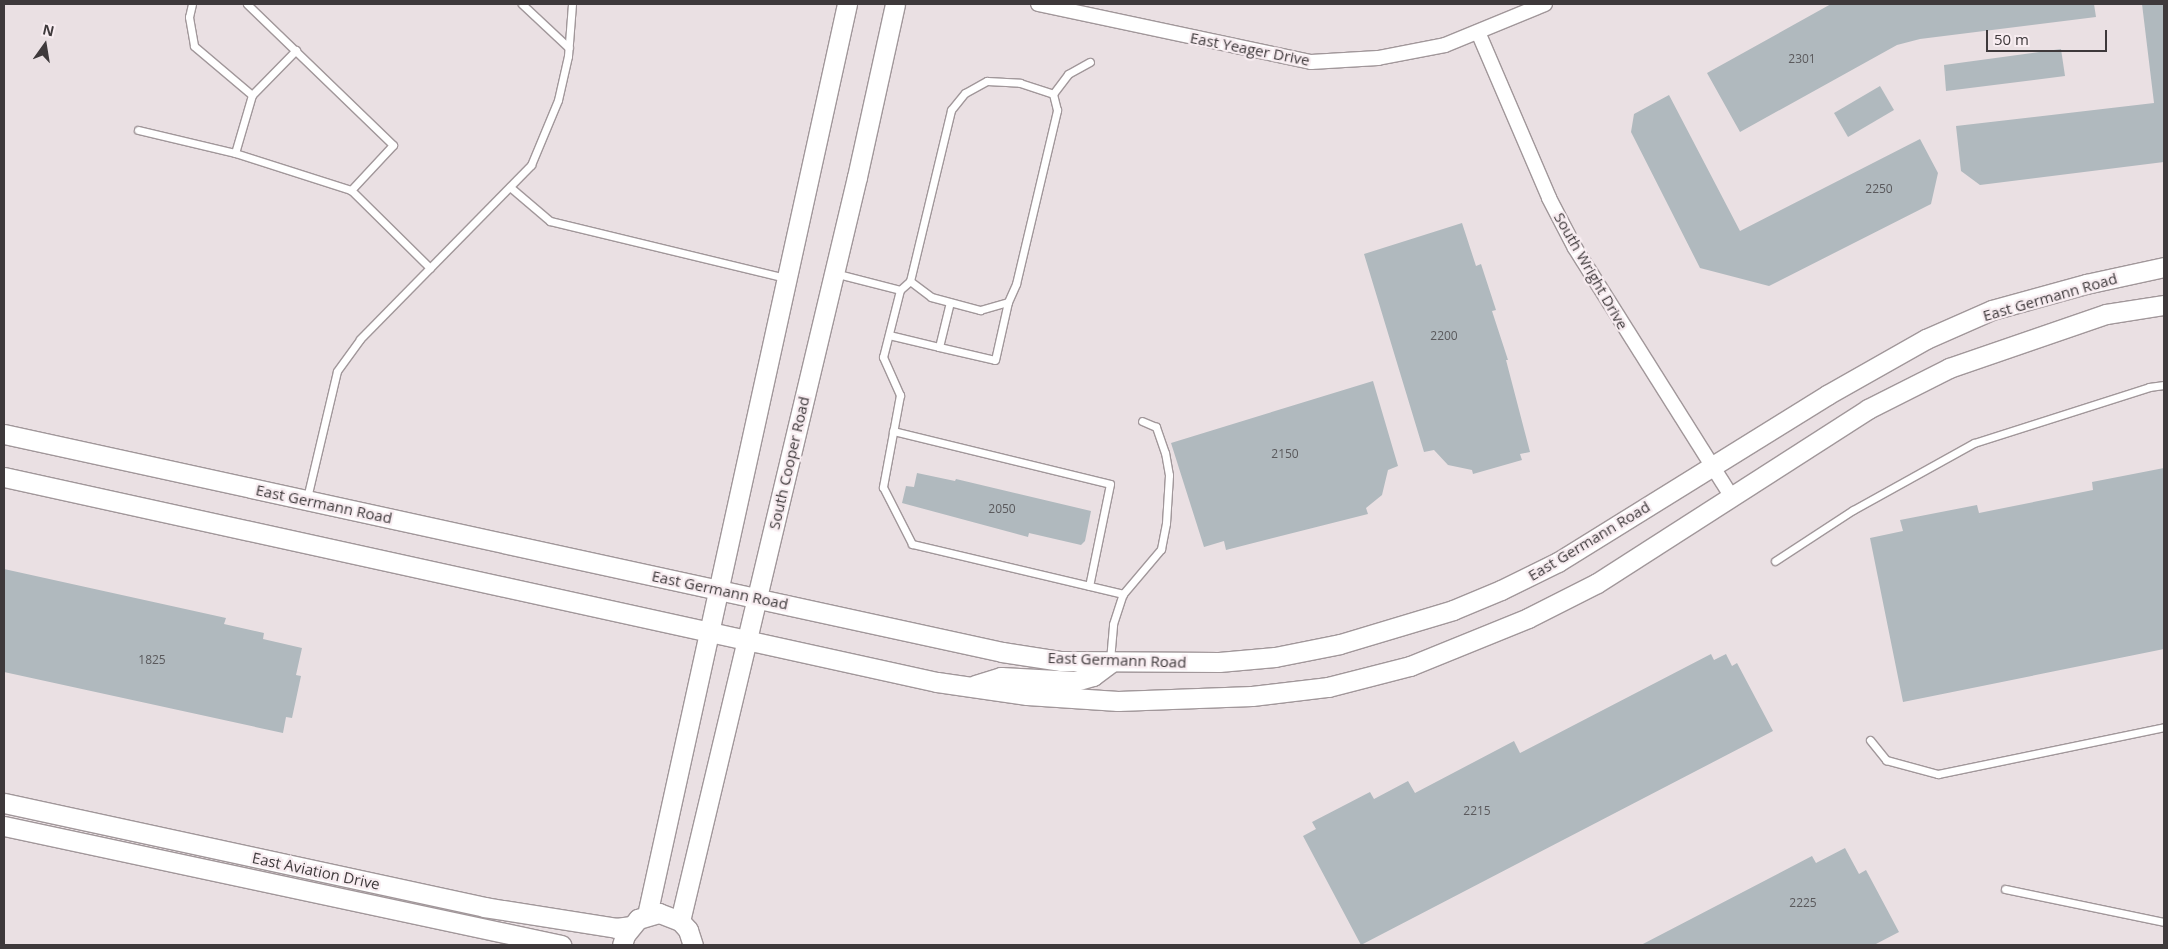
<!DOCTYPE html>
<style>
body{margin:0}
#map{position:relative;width:2168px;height:949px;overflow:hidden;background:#eae0e3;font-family:"Open Sans",sans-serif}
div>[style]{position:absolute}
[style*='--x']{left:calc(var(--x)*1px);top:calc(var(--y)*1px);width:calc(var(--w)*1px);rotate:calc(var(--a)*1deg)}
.building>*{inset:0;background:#b0b9be}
.roads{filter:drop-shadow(1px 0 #a1979a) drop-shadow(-1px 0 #a1979a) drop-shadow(0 1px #a1979a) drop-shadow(0 -1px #a1979a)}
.lane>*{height:7px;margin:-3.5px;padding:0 3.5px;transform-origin:3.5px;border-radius:3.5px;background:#fff}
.street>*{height:14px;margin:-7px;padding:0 7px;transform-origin:7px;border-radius:7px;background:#fff}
.secondary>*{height:19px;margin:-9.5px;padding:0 9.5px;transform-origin:9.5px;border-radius:9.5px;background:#fff}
span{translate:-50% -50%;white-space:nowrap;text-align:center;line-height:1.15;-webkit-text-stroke:4.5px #f8edf1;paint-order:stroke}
.number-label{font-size:12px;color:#5a595c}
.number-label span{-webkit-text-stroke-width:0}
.street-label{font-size:15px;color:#3e393b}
.frame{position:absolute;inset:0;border:5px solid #3e393b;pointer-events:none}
.north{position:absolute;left:20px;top:20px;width:50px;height:50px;-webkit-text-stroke:4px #f8edf1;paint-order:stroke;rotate:13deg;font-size:14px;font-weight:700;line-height:20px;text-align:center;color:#3e393b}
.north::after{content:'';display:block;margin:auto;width:18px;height:22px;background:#3e393b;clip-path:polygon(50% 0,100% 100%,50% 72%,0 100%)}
.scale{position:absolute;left:1986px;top:30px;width:121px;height:22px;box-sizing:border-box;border:2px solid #3e393b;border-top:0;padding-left:6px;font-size:15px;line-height:18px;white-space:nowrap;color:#3e393b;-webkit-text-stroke:4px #f8edf1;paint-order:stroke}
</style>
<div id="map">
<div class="building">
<i style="clip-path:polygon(1831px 4px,2094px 4px,2096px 17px,1920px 39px,1897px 45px,1740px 132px,1707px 73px)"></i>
<i style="clip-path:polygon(2142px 4px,2164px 4px,2164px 162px,1980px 185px,1961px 171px,1956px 126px,2154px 103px)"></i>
<i style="clip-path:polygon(2061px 49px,2065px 76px,1946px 91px,1944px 65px)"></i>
<i style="clip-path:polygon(1880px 86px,1894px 110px,1848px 137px,1834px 113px)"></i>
<i style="clip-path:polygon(1669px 95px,1740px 231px,1920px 139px,1938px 173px,1931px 204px,1769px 286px,1700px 268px,1631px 132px,1634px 114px)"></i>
<i style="clip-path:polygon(1462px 223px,1476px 266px,1481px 264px,1496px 310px,1492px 311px,1508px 360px,1506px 360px,1530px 452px,1520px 454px,1522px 460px,1473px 474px,1472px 470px,1448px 465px,1434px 450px,1424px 452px,1364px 254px)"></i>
<i style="clip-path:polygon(1373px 381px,1398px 466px,1388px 470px,1382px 495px,1366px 508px,1368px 514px,1226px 550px,1224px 541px,1204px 547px,1171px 443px)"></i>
<i style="clip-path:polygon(2164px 468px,2164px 649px,1903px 702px,1870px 538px,1903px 531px,1900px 520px,1977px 505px,1979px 513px,2093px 490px,2092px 482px)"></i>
<i style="clip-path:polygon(917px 473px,955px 481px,956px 479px,1091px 511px,1085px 541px,1081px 545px,1029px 533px,1028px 537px,902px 503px,906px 486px,914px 487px)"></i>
<i style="clip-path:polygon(4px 569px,226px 618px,224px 624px,264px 633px,263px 639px,302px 648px,296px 675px,301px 676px,292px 718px,286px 717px,283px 733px,4px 672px)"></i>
<i style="clip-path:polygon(1711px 654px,1714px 660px,1726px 654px,1732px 666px,1737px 663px,1773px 731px,1361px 945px,1303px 836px,1316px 829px,1312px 822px,1370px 792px,1374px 799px,1408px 781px,1415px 793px,1514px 741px,1520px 753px)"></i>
<i style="clip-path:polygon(1845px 848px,1859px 874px,1866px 870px,1899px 932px,1874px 945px,1641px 945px,1812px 856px,1816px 863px)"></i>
</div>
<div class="roads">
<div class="lane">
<i style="--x:192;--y:4;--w:13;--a:103"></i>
<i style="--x:189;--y:17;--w:29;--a:80"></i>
<i style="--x:194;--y:46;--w:76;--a:40.2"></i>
<i style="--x:252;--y:95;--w:60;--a:106.3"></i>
<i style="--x:235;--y:153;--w:122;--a:17.7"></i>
<i style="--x:351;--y:190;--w:111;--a:44.6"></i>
<i style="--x:247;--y:4;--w:203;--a:44"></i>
<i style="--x:393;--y:145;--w:62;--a:133"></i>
<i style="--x:522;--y:4;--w:64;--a:43.1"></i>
<i style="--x:252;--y:95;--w:63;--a:-45.6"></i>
<i style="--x:138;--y:130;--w:100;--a:13.3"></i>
<i style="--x:510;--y:187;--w:52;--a:40.4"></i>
<i style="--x:550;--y:221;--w:243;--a:13.6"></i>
<i style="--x:834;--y:273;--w:68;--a:14.4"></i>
<i style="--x:900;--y:290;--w:69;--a:104.2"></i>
<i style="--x:883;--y:357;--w:42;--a:65.9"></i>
<i style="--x:900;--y:395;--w:94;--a:100.5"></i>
<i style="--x:883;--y:487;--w:64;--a:63"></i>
<i style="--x:912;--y:544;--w:217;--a:13.3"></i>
<i style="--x:910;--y:281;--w:26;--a:37"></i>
<i style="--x:931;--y:297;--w:51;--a:14.9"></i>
<i style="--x:980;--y:310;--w:29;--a:-16"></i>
<i style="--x:1008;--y:302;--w:20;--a:-66"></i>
<i style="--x:1016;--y:284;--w:179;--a:-76.7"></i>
<i style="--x:1057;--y:110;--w:16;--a:-104"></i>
<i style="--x:900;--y:290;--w:13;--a:-42"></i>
<i style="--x:910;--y:281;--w:176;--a:-76.5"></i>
<i style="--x:951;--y:110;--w:22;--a:-51"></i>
<i style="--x:965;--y:93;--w:25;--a:-29"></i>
<i style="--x:987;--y:81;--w:33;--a:3"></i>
<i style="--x:1020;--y:83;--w:35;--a:18"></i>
<i style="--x:1053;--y:94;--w:25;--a:-53"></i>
<i style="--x:1068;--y:74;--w:25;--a:-29"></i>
<i style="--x:889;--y:335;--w:51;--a:13.5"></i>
<i style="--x:939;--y:347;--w:46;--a:-76.3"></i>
<i style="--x:939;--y:347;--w:57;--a:13.1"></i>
<i style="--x:995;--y:360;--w:59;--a:-77.4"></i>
<i style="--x:893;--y:431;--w:223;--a:13.7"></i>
<i style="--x:1110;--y:484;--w:104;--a:101.6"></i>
<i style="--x:307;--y:498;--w:130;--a:-76.7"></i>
<i style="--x:337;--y:371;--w:39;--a:-54"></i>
<i style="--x:360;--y:339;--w:244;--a:-45.5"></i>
<i style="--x:531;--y:165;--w:70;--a:-67.4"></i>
<i style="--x:558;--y:100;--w:45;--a:-77.2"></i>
<i style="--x:568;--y:56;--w:52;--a:-85.6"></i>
<i style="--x:1775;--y:561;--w:93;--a:-33.2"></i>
<i style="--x:1853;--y:510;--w:138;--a:-29"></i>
<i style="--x:1974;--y:443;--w:184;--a:-17.7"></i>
<i style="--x:2149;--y:387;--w:15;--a:-8"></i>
<i style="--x:1110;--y:660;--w:36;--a:-85"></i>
<i style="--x:1113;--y:624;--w:32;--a:-72"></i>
<i style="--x:1123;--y:594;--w:59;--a:-49.8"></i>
<i style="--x:1161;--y:549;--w:26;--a:-79"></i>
<i style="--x:1166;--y:523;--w:48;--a:-86.4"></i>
<i style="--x:1169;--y:475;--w:22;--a:-100"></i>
<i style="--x:1165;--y:453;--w:28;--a:-109"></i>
<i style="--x:1156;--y:427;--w:15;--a:-157"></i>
<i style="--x:1870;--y:740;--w:26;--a:51"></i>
<i style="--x:1886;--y:760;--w:54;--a:15.1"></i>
<i style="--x:1938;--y:774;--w:231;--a:-11.7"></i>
<i style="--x:2005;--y:889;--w:162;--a:11.7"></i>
</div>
<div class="street">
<i style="--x:1038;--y:4;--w:279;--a:12"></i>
<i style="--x:1311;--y:62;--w:67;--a:-3.4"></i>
<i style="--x:1378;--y:58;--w:68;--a:-11"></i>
<i style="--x:1445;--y:45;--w:108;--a:-22.3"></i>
<i style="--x:1478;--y:32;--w:181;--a:66.8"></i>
<i style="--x:1549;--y:198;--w:56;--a:62.5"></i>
<i style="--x:1575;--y:248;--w:293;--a:57.8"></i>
</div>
<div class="secondary">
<i style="--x:4;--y:434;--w:1022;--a:12.32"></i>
<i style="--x:1002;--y:652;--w:60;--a:8.7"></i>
<i style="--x:1061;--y:661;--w:158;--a:0.4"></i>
<i style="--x:1219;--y:662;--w:56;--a:-5.1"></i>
<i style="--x:1275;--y:657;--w:66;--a:-11.3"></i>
<i style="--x:1340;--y:644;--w:118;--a:-16.7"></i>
<i style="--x:1453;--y:610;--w:52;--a:-22.6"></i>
<i style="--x:1501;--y:590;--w:64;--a:-26.2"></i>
<i style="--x:1558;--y:562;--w:317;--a:-31.8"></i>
<i style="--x:1827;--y:395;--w:114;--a:-29.5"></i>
<i style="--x:1926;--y:339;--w:72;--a:-23.7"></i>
<i style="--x:1992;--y:310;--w:98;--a:-15.5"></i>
<i style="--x:2086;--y:284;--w:80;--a:-12.3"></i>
<i style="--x:4;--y:477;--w:955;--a:12.39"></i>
<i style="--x:937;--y:682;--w:91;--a:8.2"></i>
<i style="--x:1027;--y:695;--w:91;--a:3.8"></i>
<i style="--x:1118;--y:701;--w:134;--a:-2.1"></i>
<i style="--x:1252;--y:696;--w:77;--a:-6.8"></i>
<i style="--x:1328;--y:687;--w:85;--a:-14.4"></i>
<i style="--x:1410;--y:666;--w:127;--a:-22.1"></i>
<i style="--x:1528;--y:618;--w:77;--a:-26.9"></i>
<i style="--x:1597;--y:583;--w:322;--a:-32.7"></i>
<i style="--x:1868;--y:409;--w:91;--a:-26.8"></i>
<i style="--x:1949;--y:368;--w:166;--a:-19"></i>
<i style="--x:2106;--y:314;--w:59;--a:-8.8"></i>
<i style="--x:975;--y:685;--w:27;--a:-17"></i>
<i style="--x:1001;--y:677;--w:74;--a:3.1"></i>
<i style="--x:1075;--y:681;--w:19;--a:-16"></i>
<i style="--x:1093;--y:676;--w:21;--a:-37"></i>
<i style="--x:4;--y:803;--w:491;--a:12.2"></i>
<i style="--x:484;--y:907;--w:134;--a:9"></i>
<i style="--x:616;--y:928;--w:14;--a:-8"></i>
<i style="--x:4;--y:826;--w:570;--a:12.06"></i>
<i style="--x:647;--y:915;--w:933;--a:-77.62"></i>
<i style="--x:680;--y:921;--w:765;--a:-76.62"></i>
<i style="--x:857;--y:177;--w:177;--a:-77.6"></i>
<i style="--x:622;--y:945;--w:10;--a:-73"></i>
<i style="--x:625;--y:935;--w:21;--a:-51"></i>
<i style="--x:638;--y:919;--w:22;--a:-16"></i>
<i style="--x:659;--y:913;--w:22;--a:21"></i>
<i style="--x:680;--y:921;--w:12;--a:48"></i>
<i style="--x:688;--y:930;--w:16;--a:72"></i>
</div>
</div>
<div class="number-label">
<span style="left:1802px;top:59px">2301</span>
<span style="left:1879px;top:189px">2250</span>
<span style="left:1444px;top:336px">2200</span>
<span style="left:1285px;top:454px">2150</span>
<span style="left:1002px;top:509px">2050</span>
<span style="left:152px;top:660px">1825</span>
<span style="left:1477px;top:811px">2215</span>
<span style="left:1803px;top:903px">2225</span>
</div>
<div class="street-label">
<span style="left:1250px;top:49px;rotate:11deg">East Yeager Drive</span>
<span style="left:1591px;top:271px;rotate:60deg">South Wright Drive</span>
<span style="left:2050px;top:297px;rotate:-16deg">East Germann Road</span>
<span style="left:789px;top:463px;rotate:-77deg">South Cooper Road</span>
<span style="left:324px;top:504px;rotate:12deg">East Germann Road</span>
<span style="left:1589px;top:541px;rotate:-31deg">East Germann Road</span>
<span style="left:720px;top:590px;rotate:12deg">East Germann Road</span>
<span style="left:1117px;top:660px;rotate:2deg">East Germann Road</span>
<span style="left:316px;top:871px;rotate:12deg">East Aviation Drive</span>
</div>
<div class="frame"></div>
<div class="north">N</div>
<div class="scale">50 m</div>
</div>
